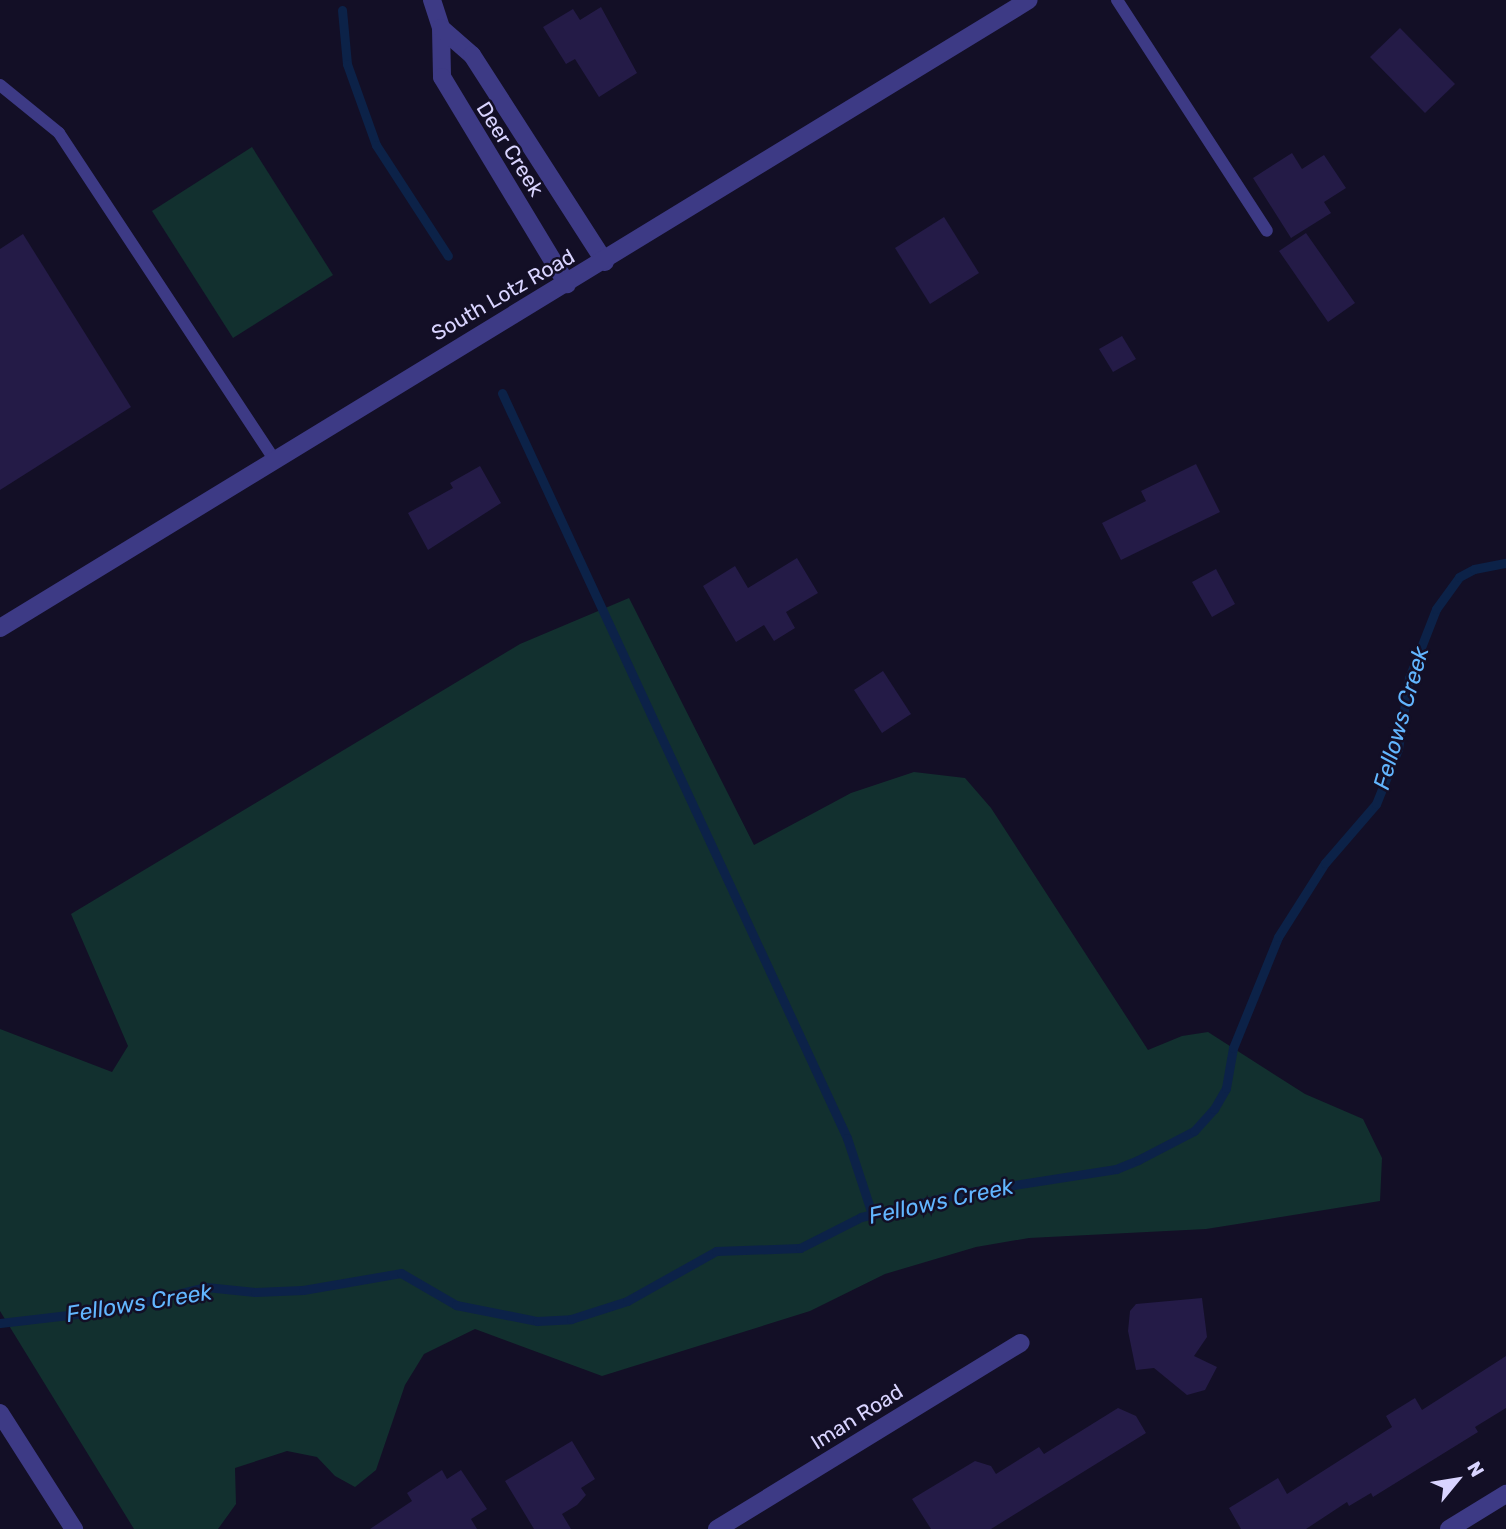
<!DOCTYPE html>
<style>
body{margin:0}
#map{position:relative;width:1506px;height:1529px;overflow:hidden;background:#130f26;font-family:Rubik,sans-serif}
div>[style]{position:absolute}
[style*='--x']{left:calc(var(--x)*1px);top:calc(var(--y)*1px);width:calc(var(--w)*1px);rotate:calc(var(--a)*1deg)}
.green>*{inset:0;background:#12302f}
.stream>*{height:9px;margin:-4.5px;padding:0 4.5px;transform-origin:4.5px;border-radius:4.5px;background:#0c2248}
.building>*{inset:0;background:#241b47}
.service>*{height:12px;margin:-6px;padding:0 6px;transform-origin:6px;border-radius:6px;background:#3d3a85}
.minor>*{height:18px;margin:-9px;padding:0 9px;transform-origin:9px;border-radius:9px;background:#3d3a85}
.tertiary>*{height:18px;margin:-9px;padding:0 9px;transform-origin:9px;border-radius:9px;background:#3d3a85}
span{translate:-50% -50%;white-space:nowrap;text-align:center;line-height:1.15;-webkit-text-stroke:5px #130f26;paint-order:stroke}
.street-label{font-size:21px;color:#d9d4ff}
.water-label{font-size:23px;color:#62b6ff;font-style:italic}
.north{position:absolute;left:1422px;top:1445px;width:70px;height:70px;-webkit-text-stroke:5px #130f26;paint-order:stroke;rotate:60deg;font-size:19px;font-weight:700;line-height:28px;text-align:center;color:#d9d4ff}
.north::after{content:'';display:block;margin:auto;width:24px;height:32px;background:#d9d4ff;clip-path:polygon(50% 0,100% 100%,50% 72%,0 100%)}
</style>
<div id="map">
<div class="green">
<i style="clip-path:polygon(252px 147px,333px 275px,233px 338px,152px 211px)"></i>
<i style="clip-path:polygon(629px 598px,754px 845px,851px 793px,914px 772px,965px 778px,991px 808px,1148px 1050px,1182px 1036px,1208px 1032px,1305px 1094px,1363px 1119px,1382px 1158px,1380px 1201px,1206px 1229px,1029px 1238px,976px 1247px,885px 1274px,810px 1311px,602px 1376px,475px 1329px,424px 1354px,405px 1385px,376px 1470px,355px 1487px,335px 1476px,317px 1457px,287px 1451px,235px 1468px,236px 1504px,218px 1529px,134px 1529px,0 1311px,0 1029px,112px 1072px,128px 1046px,71px 914px,520px 644px)"></i>
</div>
<div class="stream">
<i style="--x:342;--y:10;--w:54;--a:84.7"></i>
<i style="--x:347;--y:64;--w:86;--a:70.3"></i>
<i style="--x:376;--y:145;--w:132;--a:57"></i>
<i style="--x:502;--y:393;--w:821;--a:65.15"></i>
<i style="--x:847;--y:1138;--w:80;--a:71.8"></i>
<i style="--x:0;--y:1323;--w:112;--a:-6.7"></i>
<i style="--x:111;--y:1310;--w:98;--a:-13.6"></i>
<i style="--x:206;--y:1287;--w:49;--a:5.8"></i>
<i style="--x:255;--y:1292;--w:48;--a:-2.4"></i>
<i style="--x:303;--y:1290;--w:99;--a:-9.8"></i>
<i style="--x:401;--y:1273;--w:64;--a:30.2"></i>
<i style="--x:456;--y:1305;--w:83;--a:11.2"></i>
<i style="--x:537;--y:1321;--w:34;--a:-3"></i>
<i style="--x:571;--y:1319;--w:59;--a:-17.8"></i>
<i style="--x:627;--y:1301;--w:102;--a:-29.3"></i>
<i style="--x:716;--y:1251;--w:84;--a:-2"></i>
<i style="--x:800;--y:1248;--w:68;--a:-26.9"></i>
<i style="--x:861;--y:1217;--w:105;--a:-13.2"></i>
<i style="--x:963;--y:1193;--w:155;--a:-8.9"></i>
<i style="--x:1116;--y:1169;--w:24;--a:-22"></i>
<i style="--x:1138;--y:1160;--w:63;--a:-27.4"></i>
<i style="--x:1194;--y:1131;--w:30;--a:-48"></i>
<i style="--x:1214;--y:1109;--w:24;--a:-60"></i>
<i style="--x:1226;--y:1088;--w:41;--a:-80.1"></i>
<i style="--x:1233;--y:1048;--w:120;--a:-67.9"></i>
<i style="--x:1278;--y:937;--w:88;--a:-57.6"></i>
<i style="--x:1325;--y:863;--w:78;--a:-49.2"></i>
<i style="--x:1376;--y:804;--w:59;--a:-68.2"></i>
<i style="--x:1398;--y:749;--w:72;--a:-81.2"></i>
<i style="--x:1409;--y:678;--w:74;--a:-68.6"></i>
<i style="--x:1436;--y:609;--w:39;--a:-54"></i>
<i style="--x:1459;--y:577;--w:17;--a:-28"></i>
<i style="--x:1474;--y:569;--w:33;--a:-11"></i>
</div>
<div class="building">
<i style="clip-path:polygon(601px 7px,637px 73px,599px 97px,575px 59px,566px 64px,543px 27px,573px 9px,580px 20px)"></i>
<i style="clip-path:polygon(1400px 28px,1455px 84px,1425px 113px,1370px 57px)"></i>
<i style="clip-path:polygon(1292px 153px,1302px 169px,1324px 155px,1346px 188px,1324px 202px,1331px 213px,1291px 238px,1253px 178px)"></i>
<i style="clip-path:polygon(944px 217px,979px 273px,930px 304px,895px 248px)"></i>
<i style="clip-path:polygon(1306px 233px,1355px 303px,1328px 322px,1279px 251px)"></i>
<i style="clip-path:polygon(23px 234px,131px 407px,0 490px,0 249px)"></i>
<i style="clip-path:polygon(1122px 336px,1136px 359px,1113px 372px,1099px 349px)"></i>
<i style="clip-path:polygon(1196px 464px,1220px 512px,1121px 560px,1102px 523px,1146px 501px,1141px 491px)"></i>
<i style="clip-path:polygon(480px 466px,501px 503px,428px 550px,408px 513px,453px 488px,450px 483px)"></i>
<i style="clip-path:polygon(797px 558px,818px 593px,786px 612px,795px 628px,774px 641px,764px 625px,736px 642px,703px 586px,735px 566px,748px 588px)"></i>
<i style="clip-path:polygon(1216px 569px,1235px 604px,1212px 617px,1192px 582px)"></i>
<i style="clip-path:polygon(883px 671px,911px 714px,882px 733px,854px 690px)"></i>
<i style="clip-path:polygon(1202px 1298px,1207px 1337px,1194px 1356px,1217px 1367px,1205px 1390px,1187px 1395px,1154px 1368px,1136px 1370px,1128px 1331px,1130px 1311px,1136px 1304px)"></i>
<i style="clip-path:polygon(1506px 1356px,1506px 1408px,1475px 1427px,1478px 1432px,1373px 1497px,1371px 1493px,1349px 1506px,1347px 1502px,1306px 1529px,1241px 1529px,1229px 1508px,1278px 1478px,1287px 1494px,1392px 1427px,1386px 1416px,1415px 1398px,1422px 1410px)"></i>
<i style="clip-path:polygon(1118px 1408px,1136px 1416px,1146px 1433px,991px 1529px,931px 1529px,912px 1499px,975px 1461px,991px 1466px,996px 1474px,1039px 1447px,1044px 1454px)"></i>
<i style="clip-path:polygon(572px 1441px,595px 1479px,581px 1488px,586px 1495px,577px 1505px,562px 1514px,571px 1529px,534px 1529px,505px 1481px)"></i>
<i style="clip-path:polygon(442px 1470px,447px 1479px,461px 1470px,487px 1509px,471px 1519px,477px 1529px,370px 1529px,412px 1501px,407px 1493px)"></i>
</div>
<div class="service">
<i style="--x:1117;--y:0;--w:275;--a:57"></i>
<i style="--x:0;--y:85;--w:76;--a:39.1"></i>
<i style="--x:59;--y:133;--w:391;--a:56.6"></i>
</div>
<div class="minor">
<i style="--x:432;--y:0;--w:29;--a:72"></i>
<i style="--x:441;--y:28;--w:49;--a:88.8"></i>
<i style="--x:442;--y:77;--w:242;--a:58.9"></i>
<i style="--x:441;--y:28;--w:41;--a:41.1"></i>
<i style="--x:472;--y:55;--w:246;--a:57.3"></i>
<i style="--x:717;--y:1529;--w:356;--a:-31.5"></i>
<i style="--x:1449;--y:1529;--w:67;--a:-31.6"></i>
</div>
<div class="tertiary">
<i style="--x:0;--y:628;--w:1205;--a:-31.4"></i>
<i style="--x:0;--y:1413;--w:138;--a:57.5"></i>
</div>
<div class="street-label">
<span style="left:510px;top:149px;rotate:58deg">Deer Creek</span>
<span style="left:503px;top:295px;rotate:-30deg">South Lotz Road</span>
<span style="left:857px;top:1417px;rotate:-32deg">Iman Road</span>
</div>
<div class="water-label">
<span style="left:1401px;top:718px;rotate:-74deg">Fellows Creek</span>
<span style="left:941px;top:1201px;rotate:-12deg">Fellows Creek</span>
<span style="left:139px;top:1303px;rotate:-9deg">Fellows Creek</span>
</div>
<div class="north">N</div>
</div>
